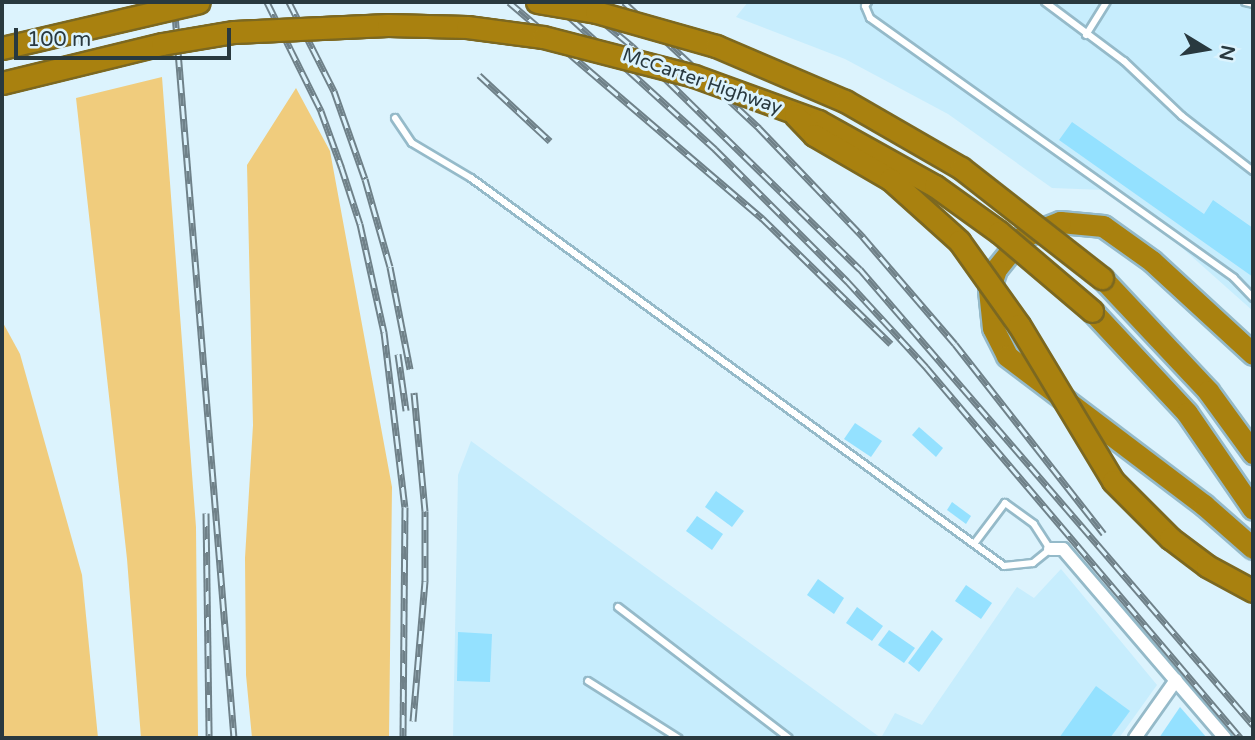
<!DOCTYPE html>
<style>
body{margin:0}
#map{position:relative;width:1255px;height:740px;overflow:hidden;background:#dcf3fd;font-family:"Varela Round",sans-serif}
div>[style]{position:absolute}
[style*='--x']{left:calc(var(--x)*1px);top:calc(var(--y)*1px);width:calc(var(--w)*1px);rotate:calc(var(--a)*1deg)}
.built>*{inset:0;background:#c7edfd}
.green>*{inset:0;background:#f0cc7d}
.building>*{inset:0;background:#94e1ff}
.roads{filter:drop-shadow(2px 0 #95bac9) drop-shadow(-2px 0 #95bac9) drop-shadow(0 2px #95bac9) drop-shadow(0 -2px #95bac9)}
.lane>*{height:6px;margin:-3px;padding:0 3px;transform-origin:3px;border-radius:3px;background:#fff}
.street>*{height:12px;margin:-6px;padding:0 6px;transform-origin:6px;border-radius:6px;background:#fff}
.highway>*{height:21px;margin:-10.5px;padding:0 10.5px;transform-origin:10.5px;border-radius:10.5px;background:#a9810f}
.rail>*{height:7px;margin-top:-3.5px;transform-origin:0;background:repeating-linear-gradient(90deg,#dcf3fd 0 13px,#6f8189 0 26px);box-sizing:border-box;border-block:2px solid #6f8189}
.bridges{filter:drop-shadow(2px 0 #7c6820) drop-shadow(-2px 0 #7c6820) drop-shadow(0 2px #7c6820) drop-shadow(0 -2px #7c6820)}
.highway-bridge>*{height:21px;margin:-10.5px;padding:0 10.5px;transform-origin:10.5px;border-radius:10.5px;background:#a9810f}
span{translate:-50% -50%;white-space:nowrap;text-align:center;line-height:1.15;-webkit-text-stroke:6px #dcf3fd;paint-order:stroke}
.street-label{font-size:19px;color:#29393f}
.frame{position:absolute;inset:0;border:4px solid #29393f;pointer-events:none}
.north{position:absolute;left:1171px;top:14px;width:70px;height:70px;-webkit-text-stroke:5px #dcf3fd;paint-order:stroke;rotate:101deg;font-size:19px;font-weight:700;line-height:28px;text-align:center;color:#29393f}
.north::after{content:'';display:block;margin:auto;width:24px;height:32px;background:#29393f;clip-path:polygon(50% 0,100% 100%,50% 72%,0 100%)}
.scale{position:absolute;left:14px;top:28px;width:217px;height:32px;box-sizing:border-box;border:4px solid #29393f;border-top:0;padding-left:9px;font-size:21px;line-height:24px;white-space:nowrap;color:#29393f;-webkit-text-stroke:5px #dcf3fd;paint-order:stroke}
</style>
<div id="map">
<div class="built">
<i style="clip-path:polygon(748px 2px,1253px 2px,1253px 311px,1134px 205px,1104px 190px,1052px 188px,948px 114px,845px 59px,736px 17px)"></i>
<i style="clip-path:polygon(471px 441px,881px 738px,895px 713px,922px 725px,1017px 587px,1034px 598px,1061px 569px,1157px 685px,1119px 738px,453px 738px,458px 475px)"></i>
</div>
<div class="green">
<i style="clip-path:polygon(162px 77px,196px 527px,198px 738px,141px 738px,127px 559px,76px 98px)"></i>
<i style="clip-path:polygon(296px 88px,330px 151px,392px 487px,389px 738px,252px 738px,246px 675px,245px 558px,253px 425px,247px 165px)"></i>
<i style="clip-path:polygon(2px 321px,20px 354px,82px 575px,98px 738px,2px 738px)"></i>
</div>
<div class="building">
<i style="clip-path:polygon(1072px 122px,1204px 214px,1213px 200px,1253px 228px,1253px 277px,1059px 140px)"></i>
<i style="clip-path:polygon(855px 423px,882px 441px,871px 457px,844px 439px)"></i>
<i style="clip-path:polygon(919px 427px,943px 448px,936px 457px,912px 435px)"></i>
<i style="clip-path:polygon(716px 491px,744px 511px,732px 527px,705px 507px)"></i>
<i style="clip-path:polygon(952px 502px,971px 516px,966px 524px,947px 510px)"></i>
<i style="clip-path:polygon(697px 516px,723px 534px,712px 550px,686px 531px)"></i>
<i style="clip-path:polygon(818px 579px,844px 598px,834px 614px,807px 595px)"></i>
<i style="clip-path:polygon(966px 585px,992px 603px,981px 619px,955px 601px)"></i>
<i style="clip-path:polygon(857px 607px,883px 626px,872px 641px,846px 623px)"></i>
<i style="clip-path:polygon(889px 630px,915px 648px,904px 663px,878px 645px)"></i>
<i style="clip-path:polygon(932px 630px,943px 639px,919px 672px,908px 663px)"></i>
<i style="clip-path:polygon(458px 632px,492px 634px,490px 682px,457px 681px)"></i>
<i style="clip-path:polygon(1096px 686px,1130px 711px,1110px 738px,1059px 738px)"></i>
<i style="clip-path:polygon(1180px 707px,1207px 738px,1159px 738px)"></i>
</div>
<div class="roads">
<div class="lane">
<i style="--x:868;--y:2;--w:5;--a:127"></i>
<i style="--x:865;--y:6;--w:13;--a:67"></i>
<i style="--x:870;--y:18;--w:447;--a:35.5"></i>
<i style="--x:1234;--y:278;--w:28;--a:46"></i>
<i style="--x:1045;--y:2;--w:99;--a:36.8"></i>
<i style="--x:1124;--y:61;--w:80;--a:43.5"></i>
<i style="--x:1182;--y:116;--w:90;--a:37.8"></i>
<i style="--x:1245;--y:2;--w:8;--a:14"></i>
<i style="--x:1086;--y:35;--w:39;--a:-58"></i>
<i style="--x:395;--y:118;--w:30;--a:56"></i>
<i style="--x:412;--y:143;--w:69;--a:30.7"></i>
<i style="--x:471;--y:178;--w:659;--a:36.05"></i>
<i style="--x:1004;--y:566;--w:29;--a:-6"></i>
<i style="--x:1033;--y:563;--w:22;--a:-39"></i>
<i style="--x:1050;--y:549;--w:30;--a:-123"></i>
<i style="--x:1034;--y:524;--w:36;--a:-144"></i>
<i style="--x:1005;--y:503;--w:51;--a:127.1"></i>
<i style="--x:618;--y:607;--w:215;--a:37.5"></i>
<i style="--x:588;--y:681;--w:107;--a:32.3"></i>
</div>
<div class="street">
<i style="--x:1050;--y:549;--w:13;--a:0"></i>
<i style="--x:1063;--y:549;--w:249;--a:49.4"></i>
<i style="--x:1135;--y:738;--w:71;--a:-54.7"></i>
</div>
<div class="highway">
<i style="--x:1102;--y:278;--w:155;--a:46.8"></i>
<i style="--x:1208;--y:391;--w:77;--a:54"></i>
<i style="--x:1092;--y:311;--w:139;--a:47"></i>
<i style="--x:1187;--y:413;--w:116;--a:55.5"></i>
<i style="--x:1253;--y:354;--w:137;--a:-137.4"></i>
<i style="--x:1152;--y:261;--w:60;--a:-144.5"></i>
<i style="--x:1103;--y:226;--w:43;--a:-174.7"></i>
<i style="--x:1060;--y:222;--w:41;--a:158.5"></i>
<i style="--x:1022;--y:237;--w:41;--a:129.1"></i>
<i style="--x:996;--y:269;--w:22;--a:108"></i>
<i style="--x:989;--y:290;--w:38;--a:84"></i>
<i style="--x:993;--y:328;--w:31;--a:63"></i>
<i style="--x:1007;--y:356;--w:247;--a:37.1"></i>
<i style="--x:1204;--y:505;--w:65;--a:41.3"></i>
</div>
</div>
<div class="rail">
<i style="--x:174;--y:2;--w:738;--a:85.34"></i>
<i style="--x:267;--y:2;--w:122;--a:63.6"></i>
<i style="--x:321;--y:111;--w:59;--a:70"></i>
<i style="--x:341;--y:166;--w:61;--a:71.9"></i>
<i style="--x:360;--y:224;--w:111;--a:77.5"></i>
<i style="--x:384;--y:332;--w:176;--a:83.2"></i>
<i style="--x:405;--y:507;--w:231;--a:90.5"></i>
<i style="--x:289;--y:2;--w:100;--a:63.2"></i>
<i style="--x:334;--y:91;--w:93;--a:70.6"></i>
<i style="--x:365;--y:179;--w:91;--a:74.1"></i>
<i style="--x:390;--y:267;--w:104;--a:78.9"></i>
<i style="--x:509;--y:2;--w:333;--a:40.5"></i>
<i style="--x:762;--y:218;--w:180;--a:44.3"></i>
<i style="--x:553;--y:2;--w:219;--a:42.2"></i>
<i style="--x:715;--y:149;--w:187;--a:45"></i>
<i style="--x:847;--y:281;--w:117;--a:47.4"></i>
<i style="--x:926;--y:367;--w:487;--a:49.7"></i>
<i style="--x:579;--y:2;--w:69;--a:39.7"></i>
<i style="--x:632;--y:46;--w:319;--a:44.4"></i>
<i style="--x:860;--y:269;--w:602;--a:49.24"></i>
<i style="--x:624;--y:2;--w:185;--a:43"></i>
<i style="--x:759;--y:128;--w:151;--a:46.3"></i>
<i style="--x:863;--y:237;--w:141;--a:49.3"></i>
<i style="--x:955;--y:344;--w:241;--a:51.9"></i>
<i style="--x:479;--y:75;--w:97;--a:42.9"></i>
<i style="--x:398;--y:354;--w:57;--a:81.9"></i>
<i style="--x:206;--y:513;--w:225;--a:89.2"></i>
<i style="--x:413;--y:721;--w:141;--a:-85.1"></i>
<i style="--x:425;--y:581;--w:70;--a:-90"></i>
<i style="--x:425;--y:511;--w:119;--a:-95.3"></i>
</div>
<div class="bridges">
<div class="highway-bridge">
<i style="--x:537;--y:2;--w:60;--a:9.6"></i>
<i style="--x:596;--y:12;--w:125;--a:15.8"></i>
<i style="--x:716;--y:46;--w:140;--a:23.1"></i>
<i style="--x:845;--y:101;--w:134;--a:30"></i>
<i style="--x:961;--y:168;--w:179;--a:38"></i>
<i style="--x:2;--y:48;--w:202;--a:-13.1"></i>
<i style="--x:2;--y:83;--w:165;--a:-13.7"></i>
<i style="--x:162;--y:44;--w:73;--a:-9.5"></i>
<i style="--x:234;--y:32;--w:154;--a:-2.6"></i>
<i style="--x:388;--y:25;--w:79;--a:1.5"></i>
<i style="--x:467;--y:27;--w:77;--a:7.5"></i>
<i style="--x:543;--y:37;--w:156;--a:14.5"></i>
<i style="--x:694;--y:76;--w:132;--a:19.9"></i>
<i style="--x:818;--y:121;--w:134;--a:29.1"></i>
<i style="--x:935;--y:186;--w:79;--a:35.7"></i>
<i style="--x:999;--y:232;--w:122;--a:40.3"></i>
<i style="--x:795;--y:115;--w:28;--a:46"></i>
<i style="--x:814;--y:135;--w:88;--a:30.1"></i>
<i style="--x:890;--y:179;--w:93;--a:41.9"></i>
<i style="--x:959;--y:241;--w:103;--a:54.5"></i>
<i style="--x:1019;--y:325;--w:182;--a:58.9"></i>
<i style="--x:1113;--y:481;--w:81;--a:45"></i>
<i style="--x:1170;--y:538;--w:46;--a:37.1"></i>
<i style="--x:1207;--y:566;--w:52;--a:28.5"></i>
</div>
</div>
<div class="street-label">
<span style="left:702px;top:82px;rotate:19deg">McCarter Highway</span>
</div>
<div class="frame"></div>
<div class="north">N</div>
<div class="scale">100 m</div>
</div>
